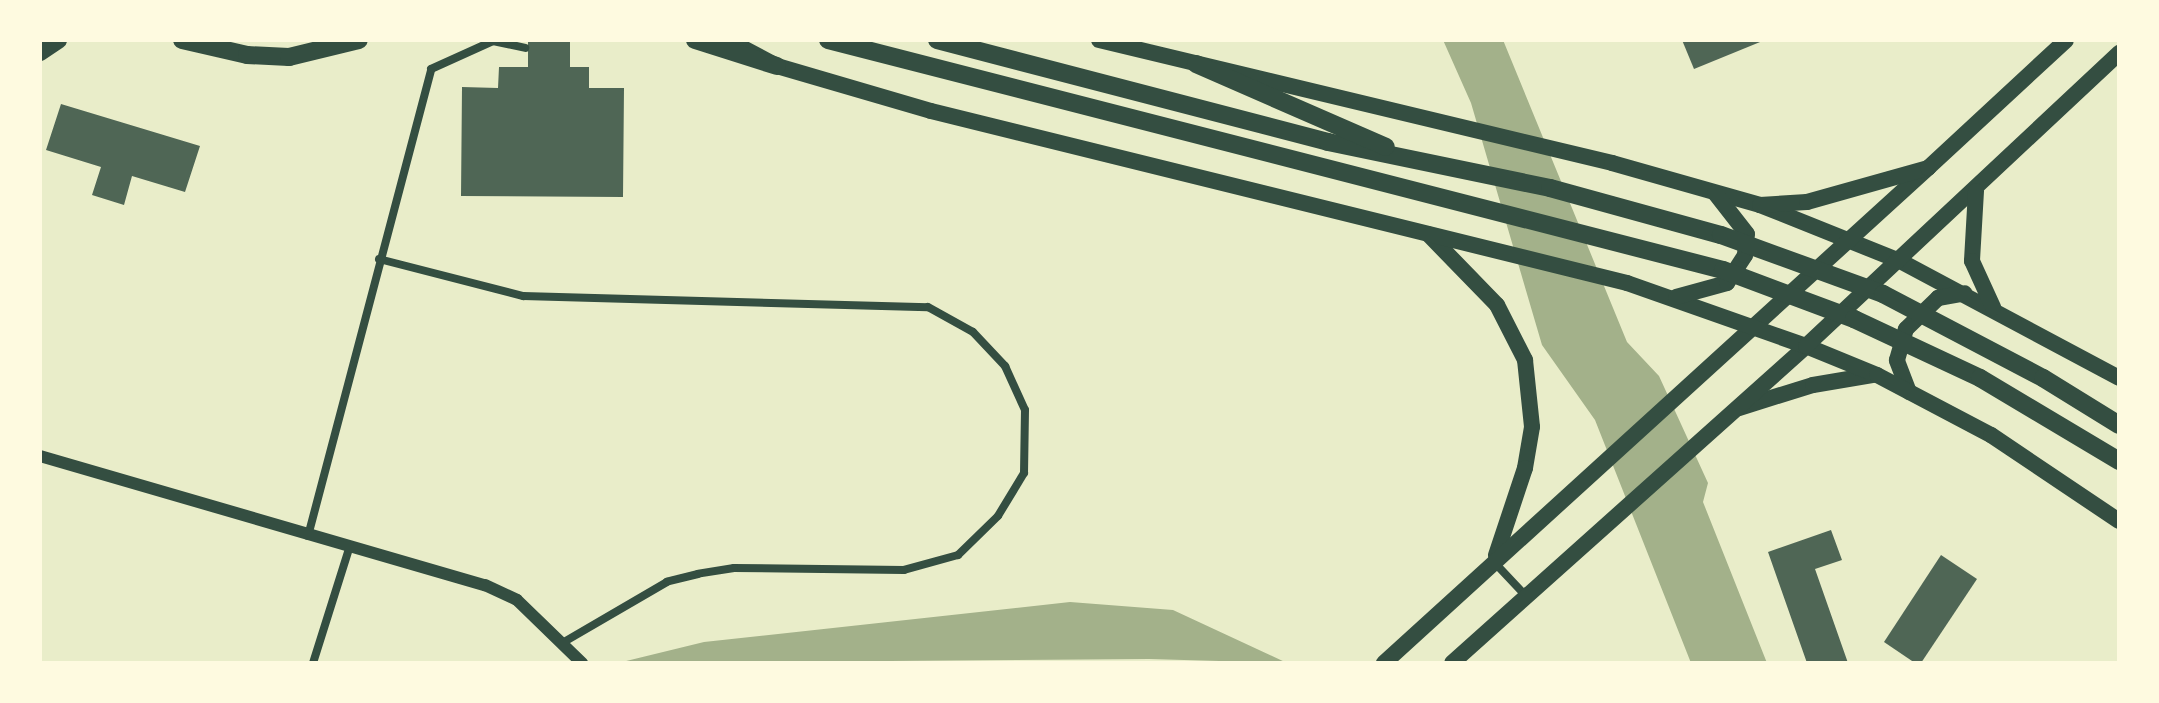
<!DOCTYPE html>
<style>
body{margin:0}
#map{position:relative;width:2159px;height:703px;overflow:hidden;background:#e9edc9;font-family:Roboto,sans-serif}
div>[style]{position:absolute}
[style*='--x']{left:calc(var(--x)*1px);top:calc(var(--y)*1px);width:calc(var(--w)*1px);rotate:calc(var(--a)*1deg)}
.water>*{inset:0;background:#a3b18a}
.building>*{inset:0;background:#4f6655}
.minor>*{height:8px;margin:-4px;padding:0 4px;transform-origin:4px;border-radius:4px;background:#344e41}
.tertiary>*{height:12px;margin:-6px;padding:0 6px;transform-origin:6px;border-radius:6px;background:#344e41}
.primary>*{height:16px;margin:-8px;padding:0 8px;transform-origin:8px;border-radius:8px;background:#344e41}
.trunk>*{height:16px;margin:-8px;padding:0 8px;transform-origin:8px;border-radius:8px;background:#344e41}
.motorway>*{height:18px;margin:-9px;padding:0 9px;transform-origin:9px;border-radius:9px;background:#344e41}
span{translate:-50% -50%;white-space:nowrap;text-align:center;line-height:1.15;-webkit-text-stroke:8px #fefae0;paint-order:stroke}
.frame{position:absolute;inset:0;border:42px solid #fefae0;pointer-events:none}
</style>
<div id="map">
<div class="water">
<i style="clip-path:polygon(1443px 40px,1503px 40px,1627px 342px,1659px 376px,1708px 483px,1703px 502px,1767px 663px,1691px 663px,1595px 420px,1542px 345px,1471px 103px)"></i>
<i style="clip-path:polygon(1070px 602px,1173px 610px,1287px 663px,1149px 659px,618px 663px,704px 642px)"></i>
</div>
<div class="building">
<i style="clip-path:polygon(528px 40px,570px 40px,570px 67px,589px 67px,589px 88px,624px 88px,623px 197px,461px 196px,462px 87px,498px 88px,499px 67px,528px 67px)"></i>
<i style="clip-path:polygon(1682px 40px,1765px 40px,1694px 69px)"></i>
<i style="clip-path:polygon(61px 104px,200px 146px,185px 192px,132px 176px,124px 205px,92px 195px,101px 167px,46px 150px)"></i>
<i style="clip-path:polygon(1831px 530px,1842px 560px,1815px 569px,1848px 663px,1807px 663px,1768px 552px)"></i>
<i style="clip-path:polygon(1941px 555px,1977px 579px,1921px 663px,1915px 663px,1884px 642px)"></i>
</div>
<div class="minor">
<i style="--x:379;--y:259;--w:149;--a:14.4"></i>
<i style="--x:523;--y:296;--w:405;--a:1.6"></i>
<i style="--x:928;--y:307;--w:51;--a:29.1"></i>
<i style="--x:973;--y:332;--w:47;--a:46.7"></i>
<i style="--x:1005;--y:366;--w:48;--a:65.6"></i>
<i style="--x:1025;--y:410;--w:63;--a:90.9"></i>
<i style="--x:1024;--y:473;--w:50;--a:121.2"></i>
<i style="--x:998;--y:516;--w:56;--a:135.7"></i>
<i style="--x:958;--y:555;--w:56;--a:164.5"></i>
<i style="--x:904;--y:570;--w:170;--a:-179.3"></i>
<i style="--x:734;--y:568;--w:36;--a:171"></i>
<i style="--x:698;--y:574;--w:32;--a:166"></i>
<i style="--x:667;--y:582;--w:119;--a:149.8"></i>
<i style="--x:308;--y:536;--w:483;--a:-75.2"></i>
<i style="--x:431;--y:69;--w:68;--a:-24.3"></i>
<i style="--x:493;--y:41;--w:33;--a:12"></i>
<i style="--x:1494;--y:562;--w:47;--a:46.7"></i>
<i style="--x:313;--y:663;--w:120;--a:-72.5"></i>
</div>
<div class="tertiary">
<i style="--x:40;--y:456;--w:463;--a:16.2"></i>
<i style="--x:485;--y:585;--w:35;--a:25"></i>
<i style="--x:517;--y:600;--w:91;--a:44.1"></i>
</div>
<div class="primary">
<i style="--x:1760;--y:205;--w:151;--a:21.8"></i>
<i style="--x:1900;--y:261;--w:248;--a:28.1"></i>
<i style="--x:1428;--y:234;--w:99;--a:45.8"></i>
<i style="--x:1497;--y:305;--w:62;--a:63"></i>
<i style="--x:1525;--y:360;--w:67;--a:84"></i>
<i style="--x:1532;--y:427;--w:42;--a:99.7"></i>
<i style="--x:1525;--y:468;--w:92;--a:108.4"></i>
<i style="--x:1909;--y:392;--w:34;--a:-111"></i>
<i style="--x:1897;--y:360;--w:32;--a:-74"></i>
<i style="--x:1906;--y:329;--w:45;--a:-44.1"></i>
<i style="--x:1938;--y:298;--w:27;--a:-10"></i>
<i style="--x:1739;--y:408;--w:77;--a:-17.3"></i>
<i style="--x:1813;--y:385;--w:60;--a:-9.6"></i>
<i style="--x:1384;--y:663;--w:736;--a:-42.3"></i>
<i style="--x:1452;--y:663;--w:475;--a:-41.8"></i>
<i style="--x:1806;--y:346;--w:77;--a:22.2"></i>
<i style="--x:1877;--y:375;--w:129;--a:27.8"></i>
<i style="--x:1991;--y:435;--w:154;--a:33.9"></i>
</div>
<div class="trunk">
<i style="--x:728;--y:40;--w:55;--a:28"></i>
<i style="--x:777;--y:66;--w:160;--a:16.3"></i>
<i style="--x:931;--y:111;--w:717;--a:13.88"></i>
<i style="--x:1627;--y:283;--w:190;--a:19.4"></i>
<i style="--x:1806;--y:346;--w:429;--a:-43.1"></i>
<i style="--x:1099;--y:40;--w:528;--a:13.48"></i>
<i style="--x:1612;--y:163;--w:154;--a:15.8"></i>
<i style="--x:1760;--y:205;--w:47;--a:-3.7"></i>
<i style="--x:1807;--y:202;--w:126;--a:-15.7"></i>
<i style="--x:1928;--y:168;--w:188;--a:-42.8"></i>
<i style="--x:1976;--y:191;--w:70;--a:93.3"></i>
<i style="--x:1972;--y:261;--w:51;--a:65.5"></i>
<i style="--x:1676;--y:297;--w:53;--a:-15.4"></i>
<i style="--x:1727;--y:283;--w:33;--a:-57"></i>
<i style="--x:1745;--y:255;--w:21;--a:-85"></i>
<i style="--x:1747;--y:234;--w:52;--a:-128"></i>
</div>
<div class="motorway">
<i style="--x:182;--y:40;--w:67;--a:13"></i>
<i style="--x:247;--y:55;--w:42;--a:2.7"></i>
<i style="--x:289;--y:57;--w:72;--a:-13.7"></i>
<i style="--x:695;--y:40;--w:86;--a:17.6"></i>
<i style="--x:828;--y:40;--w:924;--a:14.41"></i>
<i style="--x:1723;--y:270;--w:140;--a:20.5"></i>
<i style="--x:1854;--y:319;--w:139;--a:25.1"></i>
<i style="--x:1980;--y:378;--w:162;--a:30.8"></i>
<i style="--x:937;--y:40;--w:404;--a:14.6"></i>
<i style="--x:1328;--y:142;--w:227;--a:11.7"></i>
<i style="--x:1550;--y:188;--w:177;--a:15.4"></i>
<i style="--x:1721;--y:235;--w:172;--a:20"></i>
<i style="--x:1883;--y:294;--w:181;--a:27.7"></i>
<i style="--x:2043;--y:378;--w:89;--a:31.7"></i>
<i style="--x:40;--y:52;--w:22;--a:-34"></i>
<i style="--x:1196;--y:64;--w:207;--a:23.6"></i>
</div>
<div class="frame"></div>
</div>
